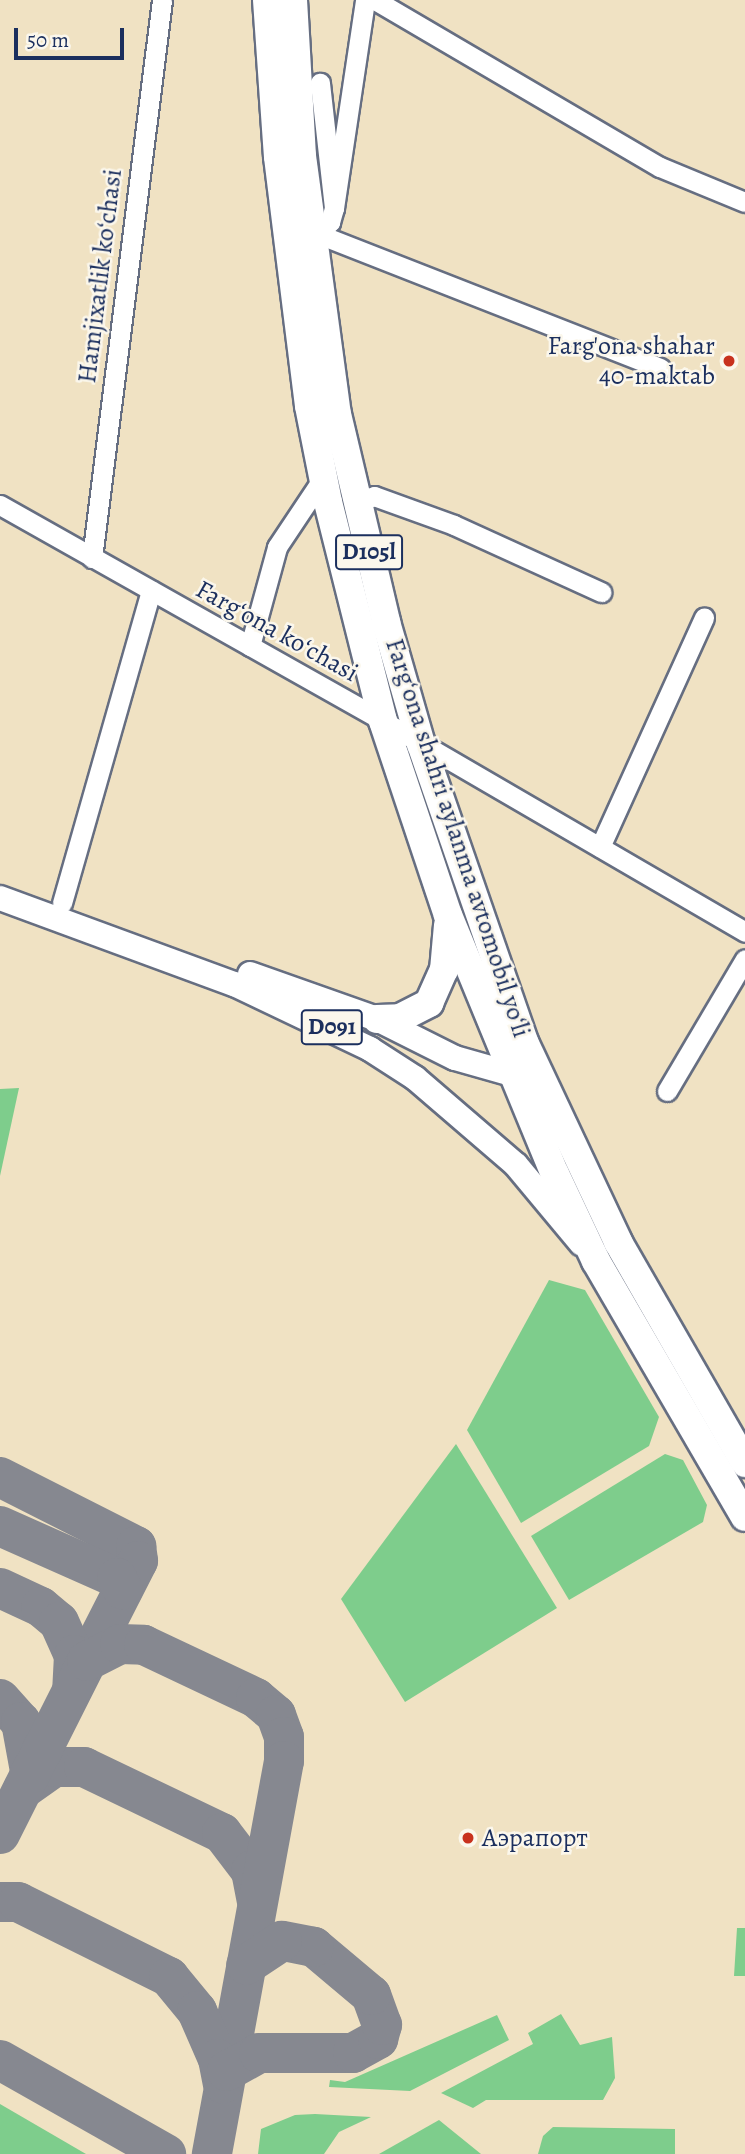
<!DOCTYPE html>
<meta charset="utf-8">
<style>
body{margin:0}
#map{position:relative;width:745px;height:2154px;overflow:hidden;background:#f0e2c3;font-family:Alegreya,serif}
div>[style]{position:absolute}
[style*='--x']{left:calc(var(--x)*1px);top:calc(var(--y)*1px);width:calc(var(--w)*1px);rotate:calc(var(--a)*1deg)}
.green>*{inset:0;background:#7ecd8c}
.taxiway>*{height:40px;margin:-20px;padding:0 20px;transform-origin:20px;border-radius:20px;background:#868890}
.roads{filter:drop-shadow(2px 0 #666e81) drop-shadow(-2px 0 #666e81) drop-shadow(0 2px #666e81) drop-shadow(0 -2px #666e81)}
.minor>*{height:19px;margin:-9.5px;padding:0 9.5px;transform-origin:9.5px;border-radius:9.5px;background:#fff}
.major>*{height:24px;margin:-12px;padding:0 12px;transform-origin:12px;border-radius:12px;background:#fff}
.highway>*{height:28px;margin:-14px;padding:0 14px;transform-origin:14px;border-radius:14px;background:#fff}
.dots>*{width:19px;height:19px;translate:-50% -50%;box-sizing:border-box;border:4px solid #fbf7ec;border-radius:50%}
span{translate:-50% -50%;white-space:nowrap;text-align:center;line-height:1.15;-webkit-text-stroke:5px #fbf7ec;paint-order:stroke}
.shield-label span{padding:2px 5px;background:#fbf7ec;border:2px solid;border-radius:5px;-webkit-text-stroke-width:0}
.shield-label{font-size:24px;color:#1b2f5e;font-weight:700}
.street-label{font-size:26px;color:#1b2f5e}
.poi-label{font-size:26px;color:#1b2f5e}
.right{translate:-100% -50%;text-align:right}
.left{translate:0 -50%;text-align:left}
.scale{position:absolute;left:14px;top:28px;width:110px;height:32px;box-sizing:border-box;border:4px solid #1b2f5e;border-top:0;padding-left:9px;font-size:21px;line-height:24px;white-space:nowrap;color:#1b2f5e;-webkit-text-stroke:5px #fbf7ec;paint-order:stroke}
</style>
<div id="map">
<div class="green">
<i style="clip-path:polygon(19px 1088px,0 1176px,0 1089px)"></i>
<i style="clip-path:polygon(549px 1280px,585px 1290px,659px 1417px,649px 1446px,521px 1523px,467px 1430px)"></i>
<i style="clip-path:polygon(456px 1444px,557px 1608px,405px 1702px,341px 1599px)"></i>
<i style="clip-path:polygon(665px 1454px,683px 1460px,707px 1505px,703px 1522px,569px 1600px,531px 1536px)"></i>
<i style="clip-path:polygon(737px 1928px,745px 1928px,745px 1976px,734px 1976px)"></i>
<i style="clip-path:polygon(561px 2014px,580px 2045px,612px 2037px,615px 2078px,603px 2100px,486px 2100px,473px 2108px,441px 2093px,533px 2044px,528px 2033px)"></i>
<i style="clip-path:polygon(497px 2015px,509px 2040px,410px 2091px,329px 2087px,330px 2080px,345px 2082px)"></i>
<i style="clip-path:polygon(0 2104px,86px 2154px,0 2154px)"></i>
<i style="clip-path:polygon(315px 2114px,371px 2117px,339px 2132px,324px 2154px,258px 2154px,261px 2129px,295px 2115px)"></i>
<i style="clip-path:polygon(439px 2120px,481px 2154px,379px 2154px)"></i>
<i style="clip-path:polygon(553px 2127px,675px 2129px,675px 2154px,538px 2154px,543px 2136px)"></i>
</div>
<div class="taxiway">
<i style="--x:0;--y:1477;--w:153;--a:26.9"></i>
<i style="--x:136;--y:1546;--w:15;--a:82"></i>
<i style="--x:138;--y:1561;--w:112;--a:117"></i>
<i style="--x:0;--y:1526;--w:128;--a:24"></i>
<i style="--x:117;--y:1578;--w:13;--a:63"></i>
<i style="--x:0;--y:1588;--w:45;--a:24.9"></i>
<i style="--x:41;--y:1607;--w:23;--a:40"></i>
<i style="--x:59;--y:1622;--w:36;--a:66"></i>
<i style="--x:74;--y:1655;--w:34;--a:93"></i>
<i style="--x:0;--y:1699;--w:31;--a:48"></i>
<i style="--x:21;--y:1722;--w:50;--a:79.6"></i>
<i style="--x:23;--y:1789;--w:38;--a:-35"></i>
<i style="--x:54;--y:1767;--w:30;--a:0"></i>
<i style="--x:84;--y:1767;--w:153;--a:25.6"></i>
<i style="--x:222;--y:1833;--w:48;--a:52.7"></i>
<i style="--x:251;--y:1871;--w:32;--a:79"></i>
<i style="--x:0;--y:1834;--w:194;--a:-63.3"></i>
<i style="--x:87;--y:1661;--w:37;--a:-27"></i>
<i style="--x:120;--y:1644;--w:24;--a:2"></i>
<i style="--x:144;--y:1645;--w:124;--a:25.3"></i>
<i style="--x:256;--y:1698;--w:26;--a:40"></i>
<i style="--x:276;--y:1715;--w:23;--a:70"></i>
<i style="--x:284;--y:1737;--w:24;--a:90"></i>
<i style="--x:284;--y:1761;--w:400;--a:100.4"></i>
<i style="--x:0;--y:1902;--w:18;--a:0"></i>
<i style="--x:18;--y:1902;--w:169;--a:26.4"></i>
<i style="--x:169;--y:1977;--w:44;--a:50.5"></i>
<i style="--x:197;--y:2011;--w:52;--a:66.4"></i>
<i style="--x:218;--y:2059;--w:25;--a:79"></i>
<i style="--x:0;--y:2060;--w:191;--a:29.5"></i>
<i style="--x:227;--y:2071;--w:37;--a:-29"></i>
<i style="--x:259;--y:2053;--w:94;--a:0"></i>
<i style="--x:353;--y:2053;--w:29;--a:-29"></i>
<i style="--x:378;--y:2039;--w:15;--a:-74"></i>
<i style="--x:382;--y:2025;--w:32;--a:-110"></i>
<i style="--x:371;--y:1995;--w:75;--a:-139.9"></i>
<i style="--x:314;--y:1947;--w:33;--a:-169"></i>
<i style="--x:282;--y:1941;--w:43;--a:146.3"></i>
</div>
<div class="roads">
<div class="minor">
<i style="--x:375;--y:0;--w:330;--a:30.4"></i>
<i style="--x:660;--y:167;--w:92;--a:22.4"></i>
<i style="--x:334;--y:208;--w:210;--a:-81.5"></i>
<i style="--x:313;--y:232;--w:373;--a:21.4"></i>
<i style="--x:313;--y:232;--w:20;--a:-30"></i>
<i style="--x:330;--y:222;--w:15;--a:-74"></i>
<i style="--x:334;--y:208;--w:126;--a:-96.4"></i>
<i style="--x:357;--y:502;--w:18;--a:-19"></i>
<i style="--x:374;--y:496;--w:85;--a:19.9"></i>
<i style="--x:454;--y:525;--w:162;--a:24.5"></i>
<i style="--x:0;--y:505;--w:440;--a:29.4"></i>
<i style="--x:383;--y:721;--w:419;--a:30.2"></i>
<i style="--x:92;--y:558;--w:562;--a:-82.85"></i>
<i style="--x:250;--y:646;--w:103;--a:-74.7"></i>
<i style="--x:277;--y:547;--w:83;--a:-56.3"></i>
<i style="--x:600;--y:847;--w:252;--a:-65.6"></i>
<i style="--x:62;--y:903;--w:325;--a:-74.1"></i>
<i style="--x:667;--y:1091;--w:153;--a:-59.4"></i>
</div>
<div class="major">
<i style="--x:0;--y:898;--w:249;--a:20.2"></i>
<i style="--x:234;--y:984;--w:151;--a:25.5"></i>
<i style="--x:370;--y:1049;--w:54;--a:32.8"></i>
<i style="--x:415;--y:1078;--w:133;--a:40.7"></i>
<i style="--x:516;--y:1165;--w:102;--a:50.2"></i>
<i style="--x:250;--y:974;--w:135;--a:19.5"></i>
<i style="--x:377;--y:1019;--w:87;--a:26.6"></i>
<i style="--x:455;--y:1058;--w:77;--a:15.8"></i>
</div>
<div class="highway">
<i style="--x:267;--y:0;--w:157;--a:86"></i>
<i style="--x:278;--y:157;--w:251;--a:82.9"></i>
<i style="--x:309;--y:406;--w:98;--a:78.8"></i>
<i style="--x:328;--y:502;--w:226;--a:75.9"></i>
<i style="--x:383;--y:721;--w:205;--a:71.5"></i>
<i style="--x:448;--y:915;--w:280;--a:67.6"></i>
<i style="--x:555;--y:1174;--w:96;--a:64.8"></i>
<i style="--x:596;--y:1261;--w:296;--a:59.8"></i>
<i style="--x:293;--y:0;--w:156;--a:86.7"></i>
<i style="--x:302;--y:156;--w:260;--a:82.3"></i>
<i style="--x:337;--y:414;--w:214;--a:76.7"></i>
<i style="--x:386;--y:622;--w:127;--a:74"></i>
<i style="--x:421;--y:744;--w:318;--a:70.9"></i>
<i style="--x:525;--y:1044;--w:219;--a:64.8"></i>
<i style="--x:618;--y:1242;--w:255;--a:60.1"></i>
<i style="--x:377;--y:1019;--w:23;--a:-2"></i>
<i style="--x:400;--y:1018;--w:33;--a:-27"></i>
<i style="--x:429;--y:1003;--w:36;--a:-66"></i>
<i style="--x:444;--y:970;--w:45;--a:-84.9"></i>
</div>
</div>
<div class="dots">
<i style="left:729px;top:361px;background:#c8321e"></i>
<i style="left:468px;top:1838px;background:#c8321e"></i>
</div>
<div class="shield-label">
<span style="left:369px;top:552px">D105l</span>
<span style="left:332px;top:1027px">D091</span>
</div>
<div class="street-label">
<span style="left:100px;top:276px;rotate:-83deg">Hamjixatlik koʻchasi</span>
<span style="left:277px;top:631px;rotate:29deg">Fargʻona koʻchasi</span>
<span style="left:458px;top:838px;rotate:72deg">Fargʻona shahri aylanma avtomobil yoʻli</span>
</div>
<div class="poi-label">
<span class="right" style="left:715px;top:361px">Farg'ona shahar<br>40-maktab</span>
<span class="left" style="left:482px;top:1838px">Аэрапорт</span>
</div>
<div class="scale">50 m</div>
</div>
